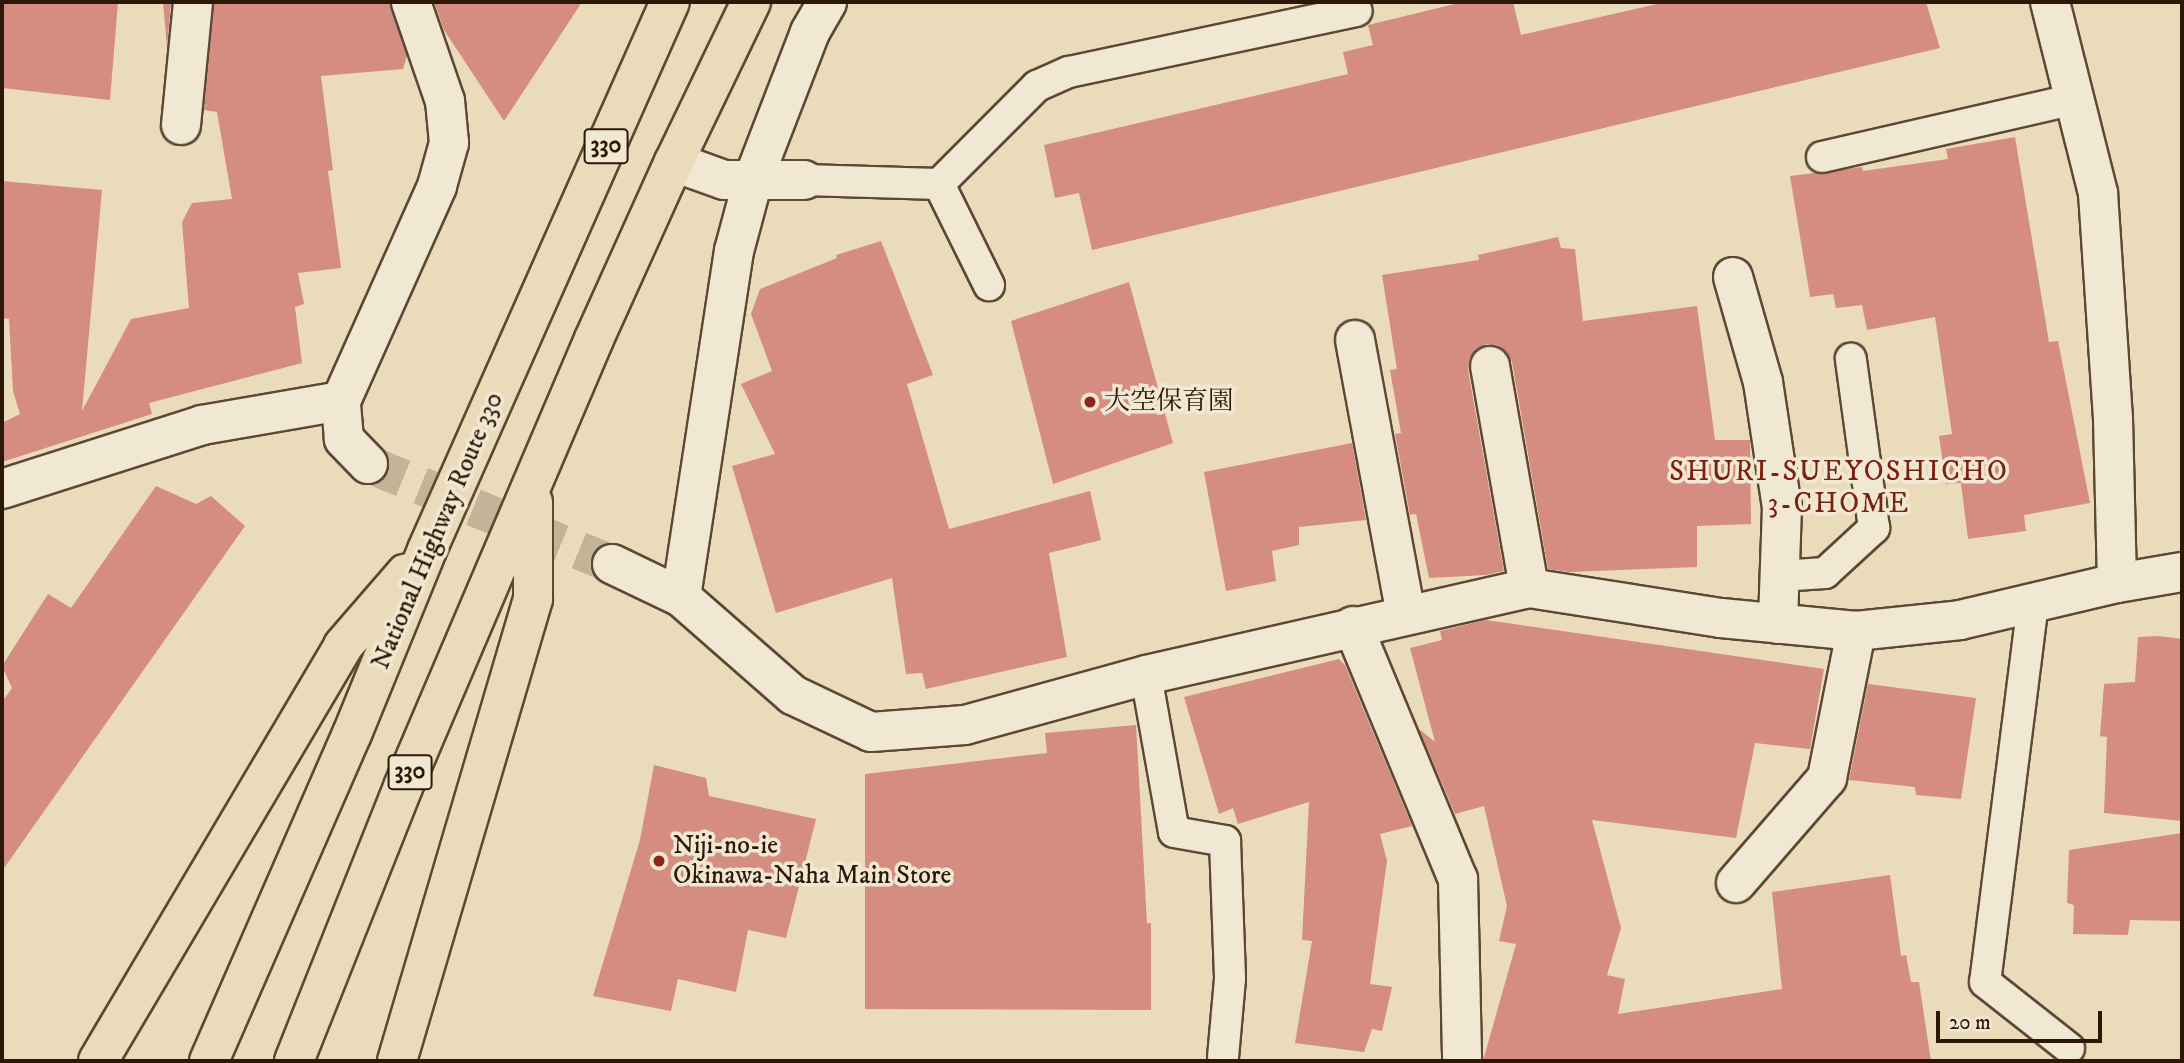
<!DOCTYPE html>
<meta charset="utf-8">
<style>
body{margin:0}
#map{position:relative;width:2184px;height:1063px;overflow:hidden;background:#eadbbb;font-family:"IM FELL DW Pica","Noto Serif JP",serif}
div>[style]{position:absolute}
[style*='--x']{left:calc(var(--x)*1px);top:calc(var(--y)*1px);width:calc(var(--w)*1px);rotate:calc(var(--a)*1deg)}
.building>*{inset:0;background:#d48d80}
.street-tunnel>*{height:38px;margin-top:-19px;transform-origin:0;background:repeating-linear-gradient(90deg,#c4b497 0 38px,transparent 0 57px)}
.roads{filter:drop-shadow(2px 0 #5c4834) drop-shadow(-2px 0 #5c4834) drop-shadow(0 2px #5c4834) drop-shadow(0 -2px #5c4834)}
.lane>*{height:30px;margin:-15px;padding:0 15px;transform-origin:15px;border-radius:15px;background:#f1e8d3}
.street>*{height:38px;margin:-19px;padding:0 19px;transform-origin:19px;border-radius:19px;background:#f1e8d3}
.highway>*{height:38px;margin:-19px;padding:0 19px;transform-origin:19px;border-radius:19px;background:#eadbbb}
.dots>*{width:19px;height:19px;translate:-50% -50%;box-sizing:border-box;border:4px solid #f1e8d3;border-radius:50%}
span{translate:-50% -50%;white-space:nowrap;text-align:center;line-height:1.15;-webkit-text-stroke:7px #f1e8d3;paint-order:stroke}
.shield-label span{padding:2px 5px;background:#f1e8d3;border:2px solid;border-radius:5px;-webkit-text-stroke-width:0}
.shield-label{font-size:24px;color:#2d1707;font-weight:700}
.poi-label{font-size:26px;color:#2d1707}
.left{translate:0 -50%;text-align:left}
.street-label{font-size:26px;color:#2d1707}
.neighbourhood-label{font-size:28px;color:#7a1f14;letter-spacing:2px}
.frame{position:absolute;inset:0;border:4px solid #2d1707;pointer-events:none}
.scale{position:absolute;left:1936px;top:1011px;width:166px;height:32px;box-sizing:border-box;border:4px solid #2d1707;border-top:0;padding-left:9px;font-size:21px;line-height:24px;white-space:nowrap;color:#2d1707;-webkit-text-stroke:5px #f1e8d3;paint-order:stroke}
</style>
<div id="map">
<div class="building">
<i style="clip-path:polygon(2px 2px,118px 2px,110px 100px,2px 88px)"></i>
<i style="clip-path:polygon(163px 2px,171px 2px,167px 48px)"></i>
<i style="clip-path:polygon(214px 2px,390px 2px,407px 56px,403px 69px,321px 76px,333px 170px,328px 171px,341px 268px,298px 273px,304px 304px,295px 307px,302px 363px,149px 403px,152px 414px,2px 462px,2px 423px,20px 414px,13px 391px,9px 319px,2px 318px,2px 181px,102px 190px,82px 411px,131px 319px,189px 308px,182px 222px,192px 203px,232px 199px,217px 112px,204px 110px)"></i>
<i style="clip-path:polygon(434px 2px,582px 2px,504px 121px,444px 30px)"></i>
<i style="clip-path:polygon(1463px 2px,1513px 2px,1521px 35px,1666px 2px,1926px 2px,1940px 48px,1092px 250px,1079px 193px,1055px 198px,1044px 145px,1348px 74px,1343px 52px,1373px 45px,1368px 25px)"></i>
<i style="clip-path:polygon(2015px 137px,2049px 342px,2058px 341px,2090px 503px,2024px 515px,2026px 531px,1968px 539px,1961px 483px,1946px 484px,1939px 436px,1952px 434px,1935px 317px,1867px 330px,1862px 305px,1836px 308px,1833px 294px,1810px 297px,1790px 176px,1862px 167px,1863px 171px,1948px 159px,1946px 149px)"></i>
<i style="clip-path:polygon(1558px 237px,1561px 248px,1575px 249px,1583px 321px,1697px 306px,1715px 440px,1750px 440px,1751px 524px,1697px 526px,1697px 567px,1569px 572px,1548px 569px,1512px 362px,1506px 351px,1497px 345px,1487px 344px,1475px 350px,1469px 359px,1468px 370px,1504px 571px,1486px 575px,1429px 578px,1416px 514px,1410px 515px,1395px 434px,1401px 433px,1390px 370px,1397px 369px,1382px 275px,1479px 260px,1478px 255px)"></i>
<i style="clip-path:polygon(881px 241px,933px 375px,907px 384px,949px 529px,1090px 491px,1101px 540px,1049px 553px,1067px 657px,926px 689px,922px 673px,906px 674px,892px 578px,776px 613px,732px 466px,775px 454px,741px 384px,772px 371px,751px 314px,760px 289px,837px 258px,836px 255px)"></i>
<i style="clip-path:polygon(1129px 282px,1173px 443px,1053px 484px,1011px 321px)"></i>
<i style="clip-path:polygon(1352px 443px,1366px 520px,1299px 527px,1299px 545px,1272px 551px,1276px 581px,1226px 591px,1204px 472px)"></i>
<i style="clip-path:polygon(156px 486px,196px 504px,211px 496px,245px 526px,2px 871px,2px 702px,12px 688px,2px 666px,48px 594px,71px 608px)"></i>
<i style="clip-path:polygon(1486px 620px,1824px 669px,1810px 749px,1755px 743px,1736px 838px,1592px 820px,1621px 928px,1607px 975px,1625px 979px,1618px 1014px,1782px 989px,1772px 892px,1890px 875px,1901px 956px,1906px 955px,1911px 982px,1919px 982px,1931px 1061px,1483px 1061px,1516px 944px,1499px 941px,1507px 906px,1484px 806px,1455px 814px,1419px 729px,1435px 742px,1410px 648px,1442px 640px,1440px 631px)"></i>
<i style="clip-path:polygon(2159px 636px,2182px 639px,2182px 821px,2104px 813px,2107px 737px,2100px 736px,2104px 684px,2135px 682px,2138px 637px)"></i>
<i style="clip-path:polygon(1339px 659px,1345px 665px,1412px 826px,1380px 834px,1387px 861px,1370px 984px,1392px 987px,1382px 1031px,1372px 1029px,1364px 1052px,1295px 1043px,1312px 941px,1302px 940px,1309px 802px,1238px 824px,1233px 808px,1219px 814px,1184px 697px)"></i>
<i style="clip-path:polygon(1868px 684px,1976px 698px,1961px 799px,1916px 795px,1915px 787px,1849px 780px)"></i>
<i style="clip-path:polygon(1136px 725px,1147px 923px,1151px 923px,1151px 1010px,865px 1009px,865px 774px,1047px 753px,1045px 733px)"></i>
<i style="clip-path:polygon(654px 765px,706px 778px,709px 796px,816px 819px,786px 938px,748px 930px,736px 992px,678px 979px,671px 1011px,593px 996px,640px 840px)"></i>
<i style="clip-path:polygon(2182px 833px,2182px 921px,2130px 920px,2128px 935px,2073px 934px,2074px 905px,2067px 903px,2069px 850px)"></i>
</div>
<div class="street-tunnel">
<i style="--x:368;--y:464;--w:264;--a:22.3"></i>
</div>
<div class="roads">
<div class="lane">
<i style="--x:1822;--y:157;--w:260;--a:-12.9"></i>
<i style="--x:804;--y:180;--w:135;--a:1.7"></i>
<i style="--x:939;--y:184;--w:113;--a:63.7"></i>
<i style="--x:939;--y:184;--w:139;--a:-45"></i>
<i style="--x:1037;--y:86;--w:35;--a:-24"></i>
<i style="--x:1069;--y:72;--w:294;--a:-12"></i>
<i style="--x:1780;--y:576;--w:45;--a:-3.8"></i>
<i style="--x:1825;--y:573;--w:67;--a:-42.6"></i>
<i style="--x:1874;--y:528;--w:171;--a:-97.8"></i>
<i style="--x:2033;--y:603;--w:382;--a:97.2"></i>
<i style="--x:1985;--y:982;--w:107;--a:38.2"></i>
<i style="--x:1146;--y:675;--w:159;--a:79.9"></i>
<i style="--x:1174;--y:832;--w:52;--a:10"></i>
<i style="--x:1225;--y:841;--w:138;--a:87.9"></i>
<i style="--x:1230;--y:979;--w:78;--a:95.1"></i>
</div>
<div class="street">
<i style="--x:2050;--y:2;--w:197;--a:75.9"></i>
<i style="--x:2098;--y:193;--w:226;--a:86.2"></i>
<i style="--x:2113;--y:419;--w:164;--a:88.6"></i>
<i style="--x:181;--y:125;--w:124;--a:-84.4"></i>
<i style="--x:674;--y:162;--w:53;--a:19.8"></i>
<i style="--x:724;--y:180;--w:80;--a:0"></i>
<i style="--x:1733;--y:277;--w:109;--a:74.1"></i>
<i style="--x:1763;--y:382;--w:126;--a:81.4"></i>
<i style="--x:1782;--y:507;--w:117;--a:92"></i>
<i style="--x:1355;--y:340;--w:279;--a:79.5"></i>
<i style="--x:1490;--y:366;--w:225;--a:80"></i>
<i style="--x:368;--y:464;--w:35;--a:-134"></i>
<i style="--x:344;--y:439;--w:38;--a:-95"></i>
<i style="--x:341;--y:401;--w:235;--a:-65.9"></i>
<i style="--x:437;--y:186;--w:45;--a:-74.4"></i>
<i style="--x:449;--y:143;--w:42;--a:-95.4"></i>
<i style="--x:445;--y:101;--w:105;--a:-109"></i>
<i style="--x:2;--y:489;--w:210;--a:-17.7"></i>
<i style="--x:202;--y:425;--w:141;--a:-9.8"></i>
<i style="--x:612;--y:564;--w:76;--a:25.6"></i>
<i style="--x:681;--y:597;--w:149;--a:41.2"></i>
<i style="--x:793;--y:695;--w:86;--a:25.4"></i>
<i style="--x:871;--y:732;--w:94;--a:-4.3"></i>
<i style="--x:965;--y:725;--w:188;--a:-15.4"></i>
<i style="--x:1146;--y:675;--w:393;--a:-12.8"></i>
<i style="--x:1529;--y:588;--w:194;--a:8.9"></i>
<i style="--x:1721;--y:618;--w:136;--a:5.5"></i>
<i style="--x:1856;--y:631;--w:105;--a:-6"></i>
<i style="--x:1960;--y:620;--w:161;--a:-13.3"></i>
<i style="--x:2117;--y:583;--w:66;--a:-9.6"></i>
<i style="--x:681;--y:597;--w:350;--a:-81.3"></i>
<i style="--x:734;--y:251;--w:73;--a:-75"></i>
<i style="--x:753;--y:180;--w:159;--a:-68.9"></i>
<i style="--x:810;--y:32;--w:34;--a:-60"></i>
<i style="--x:1353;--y:626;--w:274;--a:67.5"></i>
<i style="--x:1458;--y:879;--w:180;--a:88.7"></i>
<i style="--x:1736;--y:883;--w:139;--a:-49.1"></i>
<i style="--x:1827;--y:778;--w:150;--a:-78.8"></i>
</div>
<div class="highway">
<i style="--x:98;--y:1061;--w:482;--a:-59.4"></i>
<i style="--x:343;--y:646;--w:96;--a:-49.2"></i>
<i style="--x:209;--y:1061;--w:357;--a:-66.4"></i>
<i style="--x:352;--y:734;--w:199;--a:-67.8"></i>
<i style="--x:427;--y:550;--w:599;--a:-66.09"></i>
<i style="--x:294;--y:1061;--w:295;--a:-68.3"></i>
<i style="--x:403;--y:787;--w:487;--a:-66.9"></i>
<i style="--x:594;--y:339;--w:194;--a:-65.7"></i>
<i style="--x:674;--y:162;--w:178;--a:-64.3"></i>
<i style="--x:397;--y:1061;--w:482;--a:-73.6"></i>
<i style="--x:533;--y:599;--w:97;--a:-90"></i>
</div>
</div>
<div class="dots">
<i style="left:1090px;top:402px;background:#8f2418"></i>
<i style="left:659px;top:861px;background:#8f2418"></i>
</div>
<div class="shield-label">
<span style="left:606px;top:146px">330</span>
<span style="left:410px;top:772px">330</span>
</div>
<div class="poi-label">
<span class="left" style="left:1104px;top:402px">大空保育園</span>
<span class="left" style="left:673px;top:861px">Niji-no-ie<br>Okinawa-Naha Main Store</span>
</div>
<div class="street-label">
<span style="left:438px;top:531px;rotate:-67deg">National Highway Route 330</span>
</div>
<div class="neighbourhood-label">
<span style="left:1839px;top:488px">SHURI-SUEYOSHICHO<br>3-CHOME</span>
</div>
<div class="frame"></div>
<div class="scale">20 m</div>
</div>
